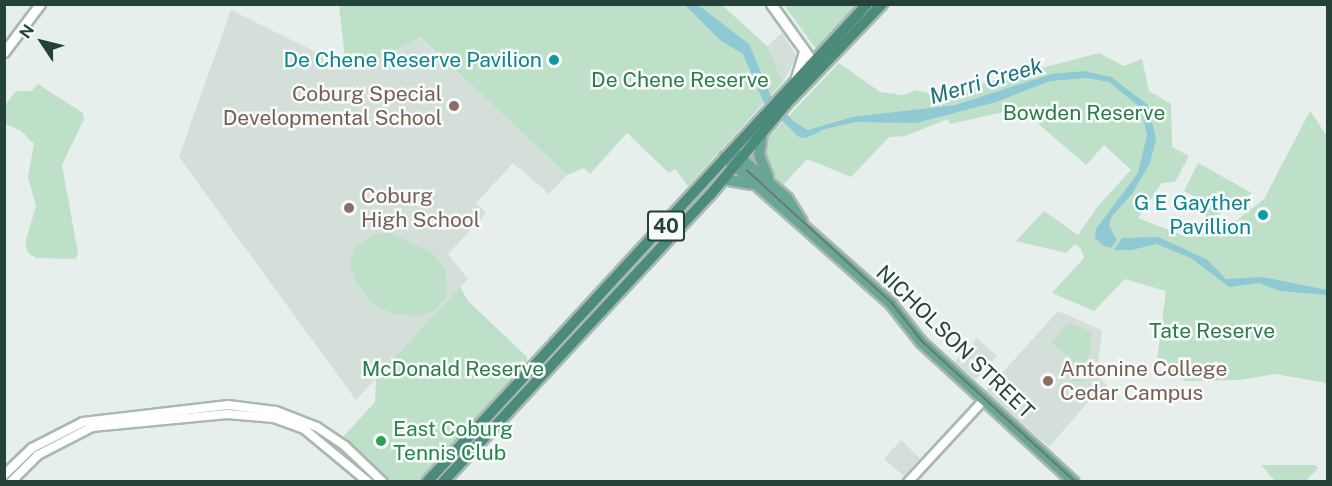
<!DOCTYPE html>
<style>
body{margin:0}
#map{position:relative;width:1332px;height:486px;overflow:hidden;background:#e6efeb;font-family:"Public Sans",sans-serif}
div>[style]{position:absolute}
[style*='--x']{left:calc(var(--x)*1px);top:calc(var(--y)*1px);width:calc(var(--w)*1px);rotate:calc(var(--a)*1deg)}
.built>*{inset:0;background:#d4dfda}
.green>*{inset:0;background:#bfe0c8}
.water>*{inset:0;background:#8ec9d4}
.roads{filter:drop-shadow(2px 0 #a8b8b2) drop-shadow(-2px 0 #a8b8b2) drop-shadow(0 2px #a8b8b2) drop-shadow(0 -2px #a8b8b2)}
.tertiary>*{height:8px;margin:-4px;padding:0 4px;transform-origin:4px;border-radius:4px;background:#fff}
.secondary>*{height:9px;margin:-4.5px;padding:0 4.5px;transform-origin:4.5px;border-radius:4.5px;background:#fff}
.primary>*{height:10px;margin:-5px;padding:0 5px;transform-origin:5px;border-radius:5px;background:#6aa596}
.trunk>*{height:10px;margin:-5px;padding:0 5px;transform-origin:5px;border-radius:5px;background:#4c8a7c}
.tram>*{height:1.5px;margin:-0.75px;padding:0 0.75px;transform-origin:0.75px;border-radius:0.75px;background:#5f7d75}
.dots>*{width:16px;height:16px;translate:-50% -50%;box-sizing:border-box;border:3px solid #f7fbf9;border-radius:50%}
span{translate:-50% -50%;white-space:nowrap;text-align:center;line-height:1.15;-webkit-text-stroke:5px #f7fbf9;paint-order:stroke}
.shield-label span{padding:2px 4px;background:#f7fbf9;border:2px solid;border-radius:4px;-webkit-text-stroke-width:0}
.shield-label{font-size:20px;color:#24423a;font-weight:700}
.culture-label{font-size:21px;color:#0d838f}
.right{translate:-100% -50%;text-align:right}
.park-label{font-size:21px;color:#2d7a4b}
.education-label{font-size:21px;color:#785e54}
.left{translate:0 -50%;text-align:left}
.street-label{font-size:21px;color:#24423a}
.leisure-label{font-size:21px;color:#27864d}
.water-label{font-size:22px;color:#1c6f80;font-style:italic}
.frame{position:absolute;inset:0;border:6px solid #24423a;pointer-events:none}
.north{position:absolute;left:12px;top:12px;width:60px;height:60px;-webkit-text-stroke:4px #f7fbf9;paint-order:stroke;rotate:305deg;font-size:16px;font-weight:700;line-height:24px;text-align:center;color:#24423a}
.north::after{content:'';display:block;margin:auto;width:21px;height:27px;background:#24423a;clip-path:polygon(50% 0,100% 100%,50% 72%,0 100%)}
</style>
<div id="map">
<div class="built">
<i style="clip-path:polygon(231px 10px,346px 67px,366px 65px,419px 37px,567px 175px,549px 194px,513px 163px,476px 203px,486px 213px,448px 254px,468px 279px,356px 400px,179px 157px)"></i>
<i style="clip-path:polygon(782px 33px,797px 57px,783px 82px,767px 46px)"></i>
<i style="clip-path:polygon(1058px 311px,1102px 330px,1097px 374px,1109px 388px,1090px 400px,1049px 447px,986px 391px)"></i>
<i style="clip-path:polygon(977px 338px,997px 356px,975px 380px,955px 362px)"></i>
<i style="clip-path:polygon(901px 440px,920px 458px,904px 476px,884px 459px)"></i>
</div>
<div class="green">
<i style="clip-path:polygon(339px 5px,722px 5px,767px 46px,783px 82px,688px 186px,675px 169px,669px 173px,627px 133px,590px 174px,584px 168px,567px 175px,420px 37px,366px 65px,346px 67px)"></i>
<i style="clip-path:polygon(784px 5px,857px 5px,816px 49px)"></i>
<i style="clip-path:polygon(1099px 53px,1124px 66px,1142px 59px,1149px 91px,1171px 104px,1172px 147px,1189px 156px,1175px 182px,1162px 183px,1138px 218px,1187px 237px,1235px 222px,1264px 199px,1310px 111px,1327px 136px,1327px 383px,1275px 374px,1240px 380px,1185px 381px,1157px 360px,1166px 291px,1125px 279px,1094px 311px,1052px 293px,1084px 258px,1081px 249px,1075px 244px,1066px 253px,1016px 241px,1044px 211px,1078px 235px,1098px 206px,1131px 170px,1104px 145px,1086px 165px,1025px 112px,1030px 106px,950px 124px,948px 119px,905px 136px,889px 137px,851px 177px,807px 159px,783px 185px,770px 172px,763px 154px,764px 142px,839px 63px,880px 92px,903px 95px,916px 90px,945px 98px,961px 95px,981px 84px)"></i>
<i style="clip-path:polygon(38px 84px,83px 113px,84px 119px,62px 165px,78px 253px,76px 259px,36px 258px,28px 253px,25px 243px,36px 206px,28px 177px,34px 144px,21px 131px,5px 124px,5px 105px,16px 91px,31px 91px)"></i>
<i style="clip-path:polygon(1198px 163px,1252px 193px,1227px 211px,1203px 220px,1211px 205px,1184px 191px)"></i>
<i style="clip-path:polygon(391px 233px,432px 253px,446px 271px,447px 296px,435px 310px,420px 316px,394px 314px,374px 305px,356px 283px,350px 264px,355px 248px,373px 235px)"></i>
<i style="clip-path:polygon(460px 287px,468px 301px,527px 357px,527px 363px,418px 481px,389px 481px,342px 438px,375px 402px,376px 378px)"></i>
<i style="clip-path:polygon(1069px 323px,1092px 332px,1085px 381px,1072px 382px,1067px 355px,1051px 342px)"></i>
<i style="clip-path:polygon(1261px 465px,1315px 465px,1318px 468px,1306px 481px,1275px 481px)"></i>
</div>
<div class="water">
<i style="clip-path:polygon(685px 5px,698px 5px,749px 44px,771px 96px,794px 122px,808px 130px,853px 117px,955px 105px,1052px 74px,1084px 71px,1111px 77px,1148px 105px,1156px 139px,1150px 163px,1132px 194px,1112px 216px,1109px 226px,1117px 240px,1111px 248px,1104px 246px,1095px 238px,1096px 229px,1138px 173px,1147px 135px,1141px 108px,1109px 82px,1087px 78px,1050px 81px,996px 102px,916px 123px,856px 122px,825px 129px,806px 138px,799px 137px,764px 103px,743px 54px,720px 40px)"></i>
<i style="clip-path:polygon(1158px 237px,1206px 259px,1226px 279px,1262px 277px,1327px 290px,1327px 295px,1280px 291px,1259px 283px,1229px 287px,1191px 258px,1156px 244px,1132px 250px,1114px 250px,1122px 238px)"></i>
</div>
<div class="roads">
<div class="tertiary">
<i style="--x:4;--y:475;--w:39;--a:-44"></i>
<i style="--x:32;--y:448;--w:57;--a:-27"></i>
<i style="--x:83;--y:422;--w:146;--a:-6.7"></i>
<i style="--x:228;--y:405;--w:48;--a:7.1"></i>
<i style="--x:276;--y:411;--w:44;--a:21.3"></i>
<i style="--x:317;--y:427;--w:34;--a:34"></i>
<i style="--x:345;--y:446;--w:52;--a:43.5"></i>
<i style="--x:11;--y:482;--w:38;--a:-45"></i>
<i style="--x:38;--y:455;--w:61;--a:-27.4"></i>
<i style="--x:92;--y:427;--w:136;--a:-5.5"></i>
<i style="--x:227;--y:414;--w:47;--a:4.9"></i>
<i style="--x:274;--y:418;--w:32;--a:20"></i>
<i style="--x:304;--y:429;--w:83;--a:39.6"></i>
<i style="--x:908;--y:482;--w:112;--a:-47.2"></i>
</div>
<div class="secondary">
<i style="--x:771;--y:4;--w:79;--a:54.3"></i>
<i style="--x:4;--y:52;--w:60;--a:-53.1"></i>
<i style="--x:795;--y:81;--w:30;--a:-73"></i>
</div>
<div class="primary">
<i style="--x:762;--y:132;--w:23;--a:97"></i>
<i style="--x:759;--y:155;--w:24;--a:68"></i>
<i style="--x:734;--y:152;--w:70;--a:41"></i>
<i style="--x:787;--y:198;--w:28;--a:58"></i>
<i style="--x:725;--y:157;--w:222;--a:41.5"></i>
<i style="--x:891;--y:304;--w:48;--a:51.7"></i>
<i style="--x:921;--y:342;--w:207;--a:42.5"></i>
<i style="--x:723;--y:179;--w:29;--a:10"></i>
</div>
<div class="trunk">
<i style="--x:427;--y:482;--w:650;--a:-47.37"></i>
<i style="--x:443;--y:482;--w:392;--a:-47.1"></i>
<i style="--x:710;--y:195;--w:119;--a:-50.1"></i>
<i style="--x:786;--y:104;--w:139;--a:-46.2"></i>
</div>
</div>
<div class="tram">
<i style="--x:747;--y:170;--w:197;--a:42.5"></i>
<i style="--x:892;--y:303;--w:48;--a:51.7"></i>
<i style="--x:922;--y:341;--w:209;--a:42.5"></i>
</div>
<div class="dots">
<i style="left:554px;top:60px;background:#0f9aa8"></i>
<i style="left:454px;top:106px;background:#8d6e63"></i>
<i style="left:349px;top:208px;background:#8d6e63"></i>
<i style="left:1263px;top:215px;background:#0f9aa8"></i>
<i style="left:1048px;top:381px;background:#8d6e63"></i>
<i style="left:381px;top:441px;background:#2e9e5b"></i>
</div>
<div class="shield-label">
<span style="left:666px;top:226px">40</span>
</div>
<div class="culture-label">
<span class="right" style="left:542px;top:60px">De Chene Reserve Pavilion</span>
<span class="right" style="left:1251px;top:215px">G E Gayther<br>Pavillion</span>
</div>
<div class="park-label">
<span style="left:680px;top:80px">De Chene Reserve</span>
<span style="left:1084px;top:113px">Bowden Reserve</span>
<span style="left:1212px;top:331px">Tate Reserve</span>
<span style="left:453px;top:369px">McDonald Reserve</span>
</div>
<div class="education-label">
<span class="right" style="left:442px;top:106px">Coburg Special<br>Developmental School</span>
<span class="left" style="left:361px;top:208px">Coburg<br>High School</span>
<span class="left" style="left:1060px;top:381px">Antonine College<br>Cedar Campus</span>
</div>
<div class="street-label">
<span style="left:955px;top:342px;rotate:44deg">NICHOLSON STREET</span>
</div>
<div class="leisure-label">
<span class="left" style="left:393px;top:441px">East Coburg<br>Tennis Club</span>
</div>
<div class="water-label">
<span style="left:986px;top:81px;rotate:-16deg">Merri Creek</span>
</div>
<div class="frame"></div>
<div class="north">N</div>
</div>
